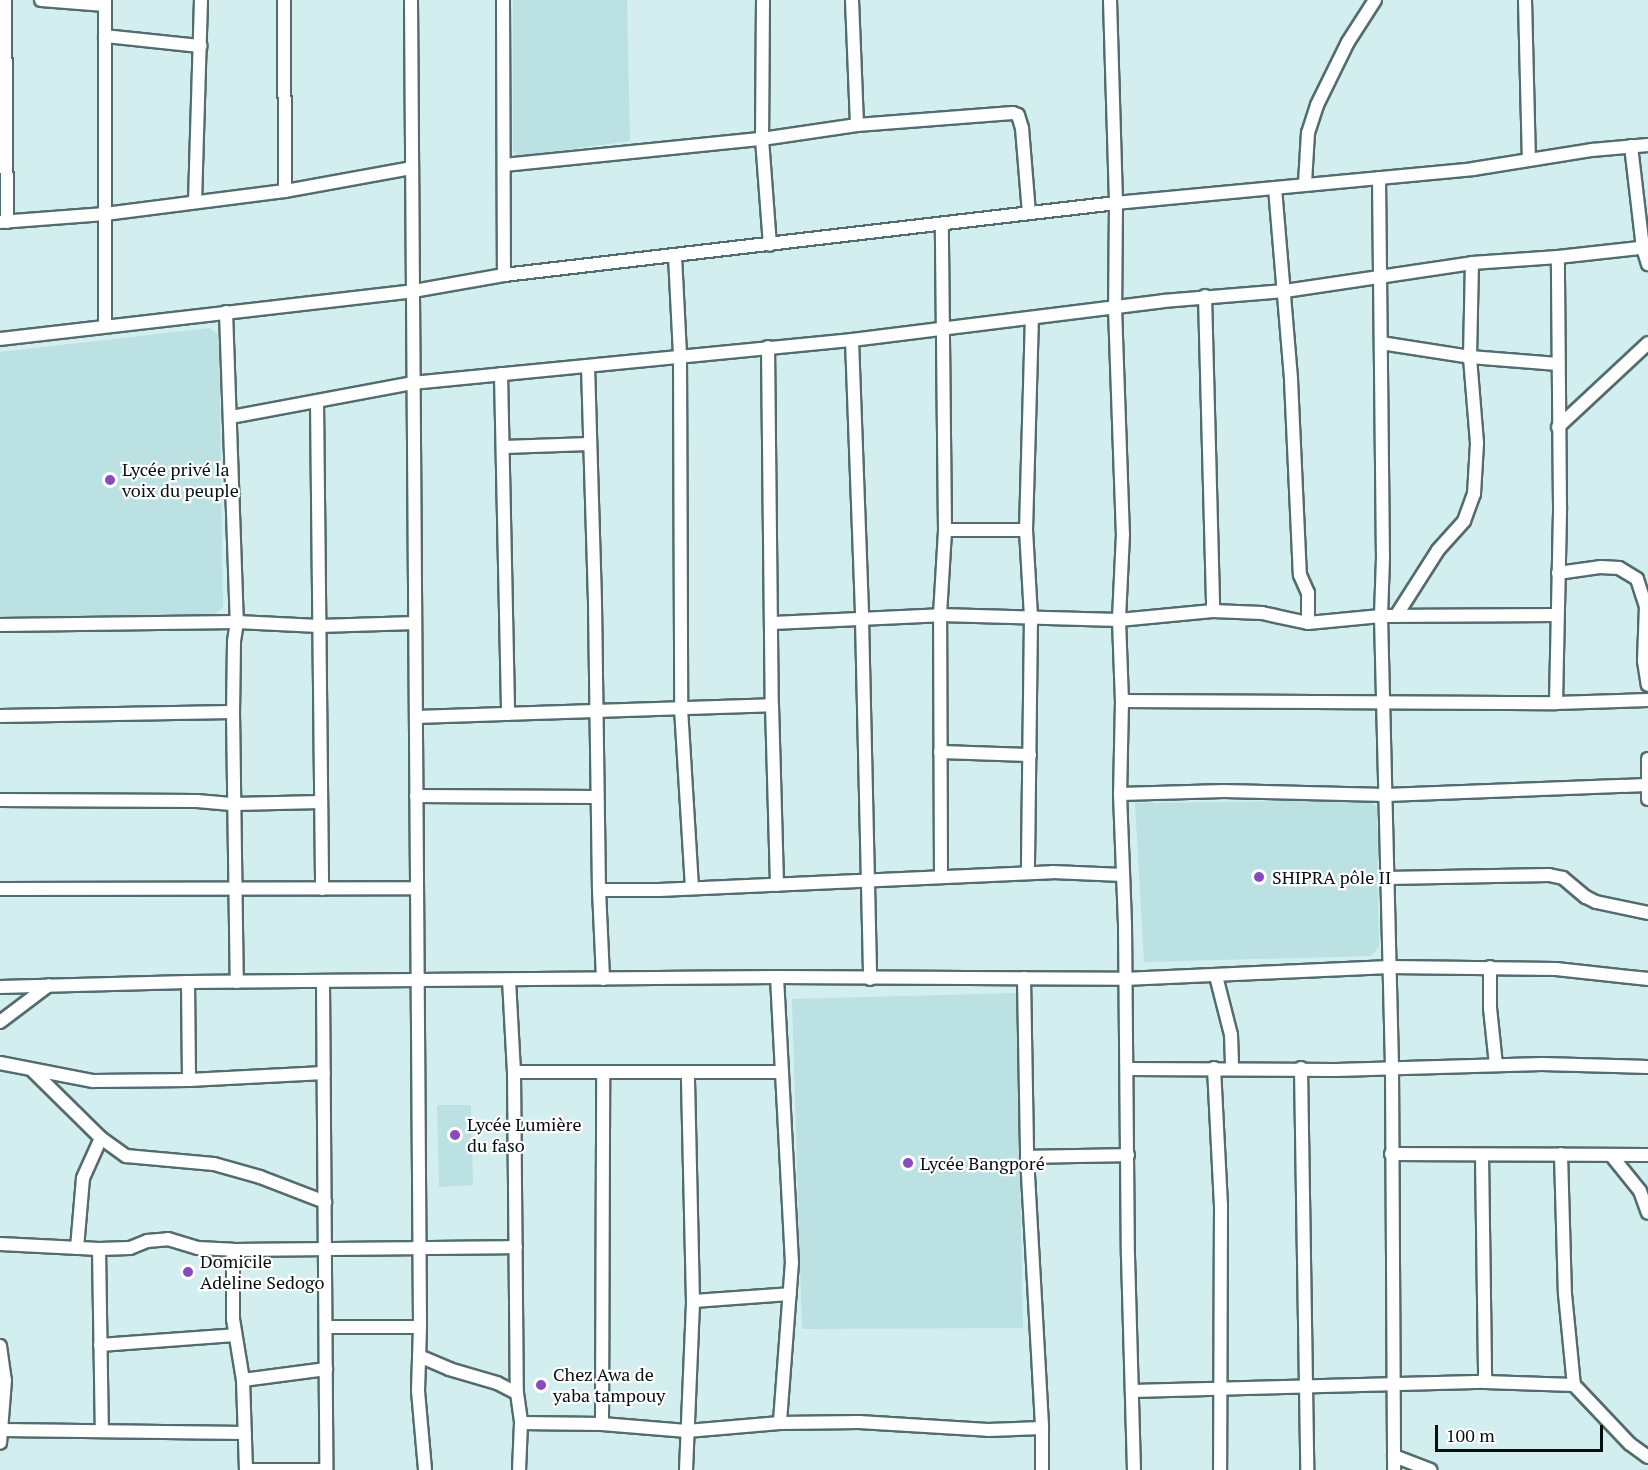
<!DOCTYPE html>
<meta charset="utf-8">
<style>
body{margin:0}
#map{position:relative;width:1648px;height:1470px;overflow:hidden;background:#d2eeef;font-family:"PT Serif",serif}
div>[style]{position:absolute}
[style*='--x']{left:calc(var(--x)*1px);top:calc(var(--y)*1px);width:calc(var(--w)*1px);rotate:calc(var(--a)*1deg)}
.built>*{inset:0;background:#bce1e2}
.roads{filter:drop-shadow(2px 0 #546c6d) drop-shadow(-2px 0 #546c6d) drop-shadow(0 2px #546c6d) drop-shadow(0 -2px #546c6d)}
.street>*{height:12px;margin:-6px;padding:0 6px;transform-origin:6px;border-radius:6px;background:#fff}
.dots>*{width:16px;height:16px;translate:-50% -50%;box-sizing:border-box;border:3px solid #fff;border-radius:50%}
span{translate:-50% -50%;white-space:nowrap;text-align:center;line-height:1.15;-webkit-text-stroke:4.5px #fff;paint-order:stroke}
.poi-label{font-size:18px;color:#060f0f}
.left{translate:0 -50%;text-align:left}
.scale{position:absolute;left:1435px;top:1425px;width:168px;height:27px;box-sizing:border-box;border:3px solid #060f0f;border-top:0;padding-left:8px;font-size:18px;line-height:21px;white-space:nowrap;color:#060f0f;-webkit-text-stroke:4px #fff;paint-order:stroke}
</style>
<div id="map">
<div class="built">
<i style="clip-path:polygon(513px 0,627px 0,630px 141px,519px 156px,513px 151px)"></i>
<i style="clip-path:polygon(210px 328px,219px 336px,223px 607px,213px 616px,0 617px,0 352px)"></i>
<i style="clip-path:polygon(1369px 800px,1377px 808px,1379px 947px,1371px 956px,1144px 962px,1135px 803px)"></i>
<i style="clip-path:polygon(1017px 993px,1023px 1328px,802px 1329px,792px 999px)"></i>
<i style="clip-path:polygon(437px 1105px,471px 1105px,473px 1185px,439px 1187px)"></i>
</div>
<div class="roads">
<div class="street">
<i style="--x:5;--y:0;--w:222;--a:89.5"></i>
<i style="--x:41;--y:0;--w:64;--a:4.5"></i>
<i style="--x:105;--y:0;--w:326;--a:90"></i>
<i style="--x:284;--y:0;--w:191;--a:89.7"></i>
<i style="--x:411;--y:0;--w:1327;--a:89.61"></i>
<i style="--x:420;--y:1327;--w:64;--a:91.8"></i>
<i style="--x:418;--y:1391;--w:79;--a:84.9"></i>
<i style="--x:503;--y:0;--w:275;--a:89.8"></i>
<i style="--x:763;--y:0;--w:139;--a:90.4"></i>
<i style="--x:762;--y:139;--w:106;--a:85.7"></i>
<i style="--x:852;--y:0;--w:125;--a:87.7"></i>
<i style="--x:1110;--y:0;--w:203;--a:88.3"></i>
<i style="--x:1116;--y:203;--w:105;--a:90.5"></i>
<i style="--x:1115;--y:308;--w:226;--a:88"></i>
<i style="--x:1123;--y:534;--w:86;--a:92.7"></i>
<i style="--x:1119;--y:620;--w:81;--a:87.9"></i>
<i style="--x:1122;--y:701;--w:93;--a:91.2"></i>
<i style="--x:1120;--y:794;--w:131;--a:87.8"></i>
<i style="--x:1125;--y:925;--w:331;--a:89.5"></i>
<i style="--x:1128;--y:1256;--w:214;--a:88.4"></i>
<i style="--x:1525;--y:0;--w:160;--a:88.6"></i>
<i style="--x:105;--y:36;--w:96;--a:6"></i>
<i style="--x:1631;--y:146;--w:103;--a:83.3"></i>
<i style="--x:1643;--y:248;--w:17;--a:73"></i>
<i style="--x:504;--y:165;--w:259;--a:-5.8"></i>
<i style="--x:762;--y:139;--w:96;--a:-8.4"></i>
<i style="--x:857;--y:125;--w:156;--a:-4.4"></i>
<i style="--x:1013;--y:113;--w:5;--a:22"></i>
<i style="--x:1018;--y:115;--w:14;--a:73"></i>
<i style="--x:1022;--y:128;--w:85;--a:85.3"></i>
<i style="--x:1379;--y:178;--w:380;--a:89.4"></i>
<i style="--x:1383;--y:558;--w:58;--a:92"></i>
<i style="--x:1381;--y:616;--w:452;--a:88.6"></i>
<i style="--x:1392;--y:1068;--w:402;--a:89.7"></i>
<i style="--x:1305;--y:183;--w:50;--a:-86.6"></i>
<i style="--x:1308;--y:133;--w:29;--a:-72"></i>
<i style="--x:1317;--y:105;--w:70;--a:-63.8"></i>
<i style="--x:1348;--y:42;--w:50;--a:-57.3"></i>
<i style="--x:1275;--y:188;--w:193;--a:85.2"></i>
<i style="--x:1291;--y:380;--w:195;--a:87.4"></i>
<i style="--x:1300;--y:575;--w:20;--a:66"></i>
<i style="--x:1308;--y:593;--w:30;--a:90"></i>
<i style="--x:195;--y:202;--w:202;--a:-88.3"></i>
<i style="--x:0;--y:222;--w:105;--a:-4.4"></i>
<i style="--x:105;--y:214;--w:181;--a:-7.3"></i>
<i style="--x:285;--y:191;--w:129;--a:-10.3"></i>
<i style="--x:675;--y:256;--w:100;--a:87.1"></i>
<i style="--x:680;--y:356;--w:352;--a:89.8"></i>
<i style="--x:681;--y:708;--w:180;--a:86.5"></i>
<i style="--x:1205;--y:296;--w:315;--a:88.5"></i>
<i style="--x:226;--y:312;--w:310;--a:88"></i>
<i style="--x:237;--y:622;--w:20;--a:99"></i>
<i style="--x:234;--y:642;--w:70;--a:90.8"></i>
<i style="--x:233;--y:712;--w:270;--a:89.2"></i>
<i style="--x:0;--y:339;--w:416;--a:-6.6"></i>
<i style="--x:413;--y:291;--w:92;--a:-10"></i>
<i style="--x:504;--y:275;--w:616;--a:-6.71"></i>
<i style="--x:1116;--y:203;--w:359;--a:-5.4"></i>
<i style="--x:1473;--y:169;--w:121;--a:-9.1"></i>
<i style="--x:1592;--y:150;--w:56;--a:-5.1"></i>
<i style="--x:852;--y:340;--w:279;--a:87.9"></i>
<i style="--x:862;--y:619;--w:360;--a:88.7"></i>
<i style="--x:1381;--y:343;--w:90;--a:8.9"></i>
<i style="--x:1470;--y:357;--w:88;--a:4.5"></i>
<i style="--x:768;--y:347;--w:358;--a:89.4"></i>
<i style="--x:772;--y:705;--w:180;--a:88.4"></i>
<i style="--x:588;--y:366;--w:238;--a:88.3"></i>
<i style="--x:595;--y:604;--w:286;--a:89.2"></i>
<i style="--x:599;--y:890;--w:89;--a:87.4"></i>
<i style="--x:501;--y:374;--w:340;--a:88.8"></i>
<i style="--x:317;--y:401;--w:488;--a:89.4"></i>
<i style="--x:231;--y:417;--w:185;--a:-10.6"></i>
<i style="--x:413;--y:383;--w:441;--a:-5.6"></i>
<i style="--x:852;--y:340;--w:313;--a:-7.1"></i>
<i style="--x:1163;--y:301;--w:122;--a:-4.7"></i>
<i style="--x:1285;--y:291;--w:189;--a:-8.5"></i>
<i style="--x:1472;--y:263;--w:86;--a:-4"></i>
<i style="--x:1558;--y:257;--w:91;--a:-6.3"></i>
<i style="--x:1558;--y:427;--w:123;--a:-43"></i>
<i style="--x:503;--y:447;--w:87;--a:-2"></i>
<i style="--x:945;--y:530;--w:81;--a:0"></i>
<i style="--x:1026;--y:530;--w:212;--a:-88.4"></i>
<i style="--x:1026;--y:530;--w:87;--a:86.7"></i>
<i style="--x:1031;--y:617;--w:256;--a:90.7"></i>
<i style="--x:1558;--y:573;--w:42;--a:-8.1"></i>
<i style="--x:1600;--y:567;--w:19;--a:3"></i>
<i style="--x:1619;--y:568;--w:21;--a:31"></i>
<i style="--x:1637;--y:579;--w:28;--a:72"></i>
<i style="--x:1646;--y:606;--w:55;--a:92.1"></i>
<i style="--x:1644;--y:661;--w:24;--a:81"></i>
<i style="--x:1396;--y:616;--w:78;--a:-57.5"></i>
<i style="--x:1438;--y:550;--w:39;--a:-48"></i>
<i style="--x:1464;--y:521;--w:29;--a:-70"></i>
<i style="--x:1474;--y:494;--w:51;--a:-86.6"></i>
<i style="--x:1477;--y:443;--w:86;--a:-94.7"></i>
<i style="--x:1470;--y:357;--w:94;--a:-88.8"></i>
<i style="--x:773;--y:623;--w:167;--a:-2.7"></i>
<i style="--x:940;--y:615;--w:179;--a:1.6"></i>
<i style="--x:1119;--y:620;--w:94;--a:-5.5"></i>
<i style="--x:1213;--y:611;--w:49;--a:2.3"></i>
<i style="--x:1262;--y:613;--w:47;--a:12.3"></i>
<i style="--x:1308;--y:623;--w:73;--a:-5.5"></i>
<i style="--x:1381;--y:616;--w:176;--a:-0.3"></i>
<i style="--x:0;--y:625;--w:237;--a:-0.7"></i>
<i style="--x:237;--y:622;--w:82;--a:2.8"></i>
<i style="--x:319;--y:626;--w:96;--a:-1.8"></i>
<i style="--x:1122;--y:701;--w:434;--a:0.3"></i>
<i style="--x:1556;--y:703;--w:92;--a:-1.9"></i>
<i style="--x:1556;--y:703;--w:197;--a:-88.8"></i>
<i style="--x:1560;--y:506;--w:249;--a:-90.5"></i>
<i style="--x:0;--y:716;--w:233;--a:-1"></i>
<i style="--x:416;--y:717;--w:356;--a:-1.9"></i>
<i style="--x:940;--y:752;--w:90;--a:1.9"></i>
<i style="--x:1648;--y:759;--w:40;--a:90"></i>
<i style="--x:1120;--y:794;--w:104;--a:-1.7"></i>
<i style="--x:1224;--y:791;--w:162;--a:1.4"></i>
<i style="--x:1386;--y:795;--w:261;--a:-2.2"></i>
<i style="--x:416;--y:796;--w:181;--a:0.3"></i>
<i style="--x:0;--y:800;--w:197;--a:0.3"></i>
<i style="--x:197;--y:801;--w:37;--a:5"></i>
<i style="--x:234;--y:804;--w:87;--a:-1.3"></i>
<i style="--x:941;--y:877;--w:262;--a:-90.2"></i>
<i style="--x:940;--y:615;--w:85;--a:-86.6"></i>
<i style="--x:945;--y:530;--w:306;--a:-90.6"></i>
<i style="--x:1387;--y:878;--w:162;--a:-1.1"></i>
<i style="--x:1549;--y:875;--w:14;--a:12"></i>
<i style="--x:1563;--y:878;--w:30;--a:40"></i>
<i style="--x:1586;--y:897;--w:11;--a:27"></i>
<i style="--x:1596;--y:902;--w:53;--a:11.9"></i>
<i style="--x:0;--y:889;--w:417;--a:-0.1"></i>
<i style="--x:599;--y:890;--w:60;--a:0"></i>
<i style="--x:659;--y:890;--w:393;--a:-2.6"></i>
<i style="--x:1052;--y:872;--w:71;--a:2.4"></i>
<i style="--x:1490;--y:967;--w:41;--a:90"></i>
<i style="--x:1490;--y:1008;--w:57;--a:84"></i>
<i style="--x:1216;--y:976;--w:61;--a:75.7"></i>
<i style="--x:1231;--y:1035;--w:33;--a:88"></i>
<i style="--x:777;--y:977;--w:285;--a:87"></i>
<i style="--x:792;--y:1262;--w:161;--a:94.3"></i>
<i style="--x:1024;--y:978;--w:179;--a:89"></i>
<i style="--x:1027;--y:1157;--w:271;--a:86.8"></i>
<i style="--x:1042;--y:1428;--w:42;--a:90"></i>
<i style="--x:509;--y:980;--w:92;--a:86.9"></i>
<i style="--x:514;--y:1072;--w:321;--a:89.5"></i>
<i style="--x:517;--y:1393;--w:30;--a:82"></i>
<i style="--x:521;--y:1423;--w:47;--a:92.4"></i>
<i style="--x:188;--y:982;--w:98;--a:89.4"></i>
<i style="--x:323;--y:982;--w:488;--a:89.6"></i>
<i style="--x:0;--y:987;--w:188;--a:-1.5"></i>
<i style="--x:188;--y:982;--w:589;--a:-0.49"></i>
<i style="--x:777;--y:977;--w:347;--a:0.3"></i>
<i style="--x:1124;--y:979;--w:266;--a:-2.6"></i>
<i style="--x:1390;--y:967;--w:166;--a:0.7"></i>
<i style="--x:1556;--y:969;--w:93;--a:6.2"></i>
<i style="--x:0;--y:1022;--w:61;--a:-37.1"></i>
<i style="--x:0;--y:1063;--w:95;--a:11"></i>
<i style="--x:93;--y:1081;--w:96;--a:-0.6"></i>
<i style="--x:189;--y:1080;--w:135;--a:-3"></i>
<i style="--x:1214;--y:1068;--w:137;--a:87.1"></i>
<i style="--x:1221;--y:1205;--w:265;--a:90.2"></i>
<i style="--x:1301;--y:1068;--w:402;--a:89.1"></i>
<i style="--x:1128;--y:1069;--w:208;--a:0.3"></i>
<i style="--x:1336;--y:1070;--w:206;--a:-1.7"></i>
<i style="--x:1542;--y:1064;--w:106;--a:1.6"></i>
<i style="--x:33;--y:1071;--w:95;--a:44.6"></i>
<i style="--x:101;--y:1138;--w:31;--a:36"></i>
<i style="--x:126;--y:1156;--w:88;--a:5.2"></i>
<i style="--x:214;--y:1164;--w:48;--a:15.8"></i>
<i style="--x:260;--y:1177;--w:70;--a:21"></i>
<i style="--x:514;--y:1072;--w:268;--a:0"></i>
<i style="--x:1391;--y:1154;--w:257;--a:0.2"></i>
<i style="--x:1561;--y:1154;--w:140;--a:88.4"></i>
<i style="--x:1565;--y:1294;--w:91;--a:84.4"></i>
<i style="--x:1574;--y:1385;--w:81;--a:46.5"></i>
<i style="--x:1630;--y:1444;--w:22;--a:36"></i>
<i style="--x:1482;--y:1155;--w:227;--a:89.2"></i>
<i style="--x:1611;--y:1155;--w:46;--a:51.1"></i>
<i style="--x:1640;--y:1191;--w:23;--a:70"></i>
<i style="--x:1027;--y:1157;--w:101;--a:-1.1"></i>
<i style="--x:0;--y:1244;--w:99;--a:2.9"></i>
<i style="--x:99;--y:1249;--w:31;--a:-2"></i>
<i style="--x:130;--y:1248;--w:18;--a:-22"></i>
<i style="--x:147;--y:1241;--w:21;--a:-5"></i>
<i style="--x:168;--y:1239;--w:31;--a:17"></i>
<i style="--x:198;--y:1248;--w:35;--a:3"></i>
<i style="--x:233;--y:1250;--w:283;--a:-0.6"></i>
<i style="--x:77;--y:1248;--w:70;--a:-85.1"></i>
<i style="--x:83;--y:1178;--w:44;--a:-65.8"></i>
<i style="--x:99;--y:1249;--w:181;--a:89.1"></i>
<i style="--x:233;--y:1250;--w:69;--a:90"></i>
<i style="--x:233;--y:1319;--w:62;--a:80.7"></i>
<i style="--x:243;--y:1380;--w:90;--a:88.1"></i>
<i style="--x:246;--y:1470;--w:80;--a:0"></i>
<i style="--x:693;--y:1301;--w:97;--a:-4.1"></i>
<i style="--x:326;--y:1327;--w:94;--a:0"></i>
<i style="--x:100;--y:1345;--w:135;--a:-4.2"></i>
<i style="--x:0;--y:1346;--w:34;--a:82"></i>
<i style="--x:5;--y:1380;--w:63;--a:94.5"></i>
<i style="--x:419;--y:1356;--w:33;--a:23"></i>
<i style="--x:449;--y:1369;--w:50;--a:16.3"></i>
<i style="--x:497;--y:1383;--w:22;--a:27"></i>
<i style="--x:243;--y:1380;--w:84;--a:-7.5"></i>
<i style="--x:1132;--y:1391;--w:353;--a:-1.5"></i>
<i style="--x:1485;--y:1382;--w:89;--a:1.9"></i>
<i style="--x:521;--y:1423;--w:81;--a:0.7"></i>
<i style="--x:602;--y:1424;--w:85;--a:4.7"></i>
<i style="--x:687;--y:1431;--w:93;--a:-4.9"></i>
<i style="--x:780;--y:1423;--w:79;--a:-0.7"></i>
<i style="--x:859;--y:1422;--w:129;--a:3.5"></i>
<i style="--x:988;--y:1430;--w:54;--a:-2.1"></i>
<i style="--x:602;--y:1424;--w:352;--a:-89.8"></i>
<i style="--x:2;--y:1430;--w:243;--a:0.7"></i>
<i style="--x:1394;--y:1456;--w:39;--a:21"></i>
<i style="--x:686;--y:1470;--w:169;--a:-87.6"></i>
<i style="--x:693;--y:1301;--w:229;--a:-91.3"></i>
</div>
</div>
<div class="dots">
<i style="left:110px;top:480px;background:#8a4abf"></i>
<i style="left:1259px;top:877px;background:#8a4abf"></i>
<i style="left:455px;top:1135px;background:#8a4abf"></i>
<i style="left:908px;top:1163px;background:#8a4abf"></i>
<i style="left:188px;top:1272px;background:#8a4abf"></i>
<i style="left:541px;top:1385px;background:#8a4abf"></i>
</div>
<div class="poi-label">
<span class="left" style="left:122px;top:480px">Lycée privé la<br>voix du peuple</span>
<span class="left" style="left:1272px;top:877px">SHIPRA pôle II</span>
<span class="left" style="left:467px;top:1135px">Lycée Lumière<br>du faso</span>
<span class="left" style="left:920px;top:1163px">Lycée Bangporé</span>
<span class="left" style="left:200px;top:1272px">Domicile<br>Adeline Sedogo</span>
<span class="left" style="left:553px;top:1385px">Chez Awa de<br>yaba tampouy</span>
</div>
<div class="scale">100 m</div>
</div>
